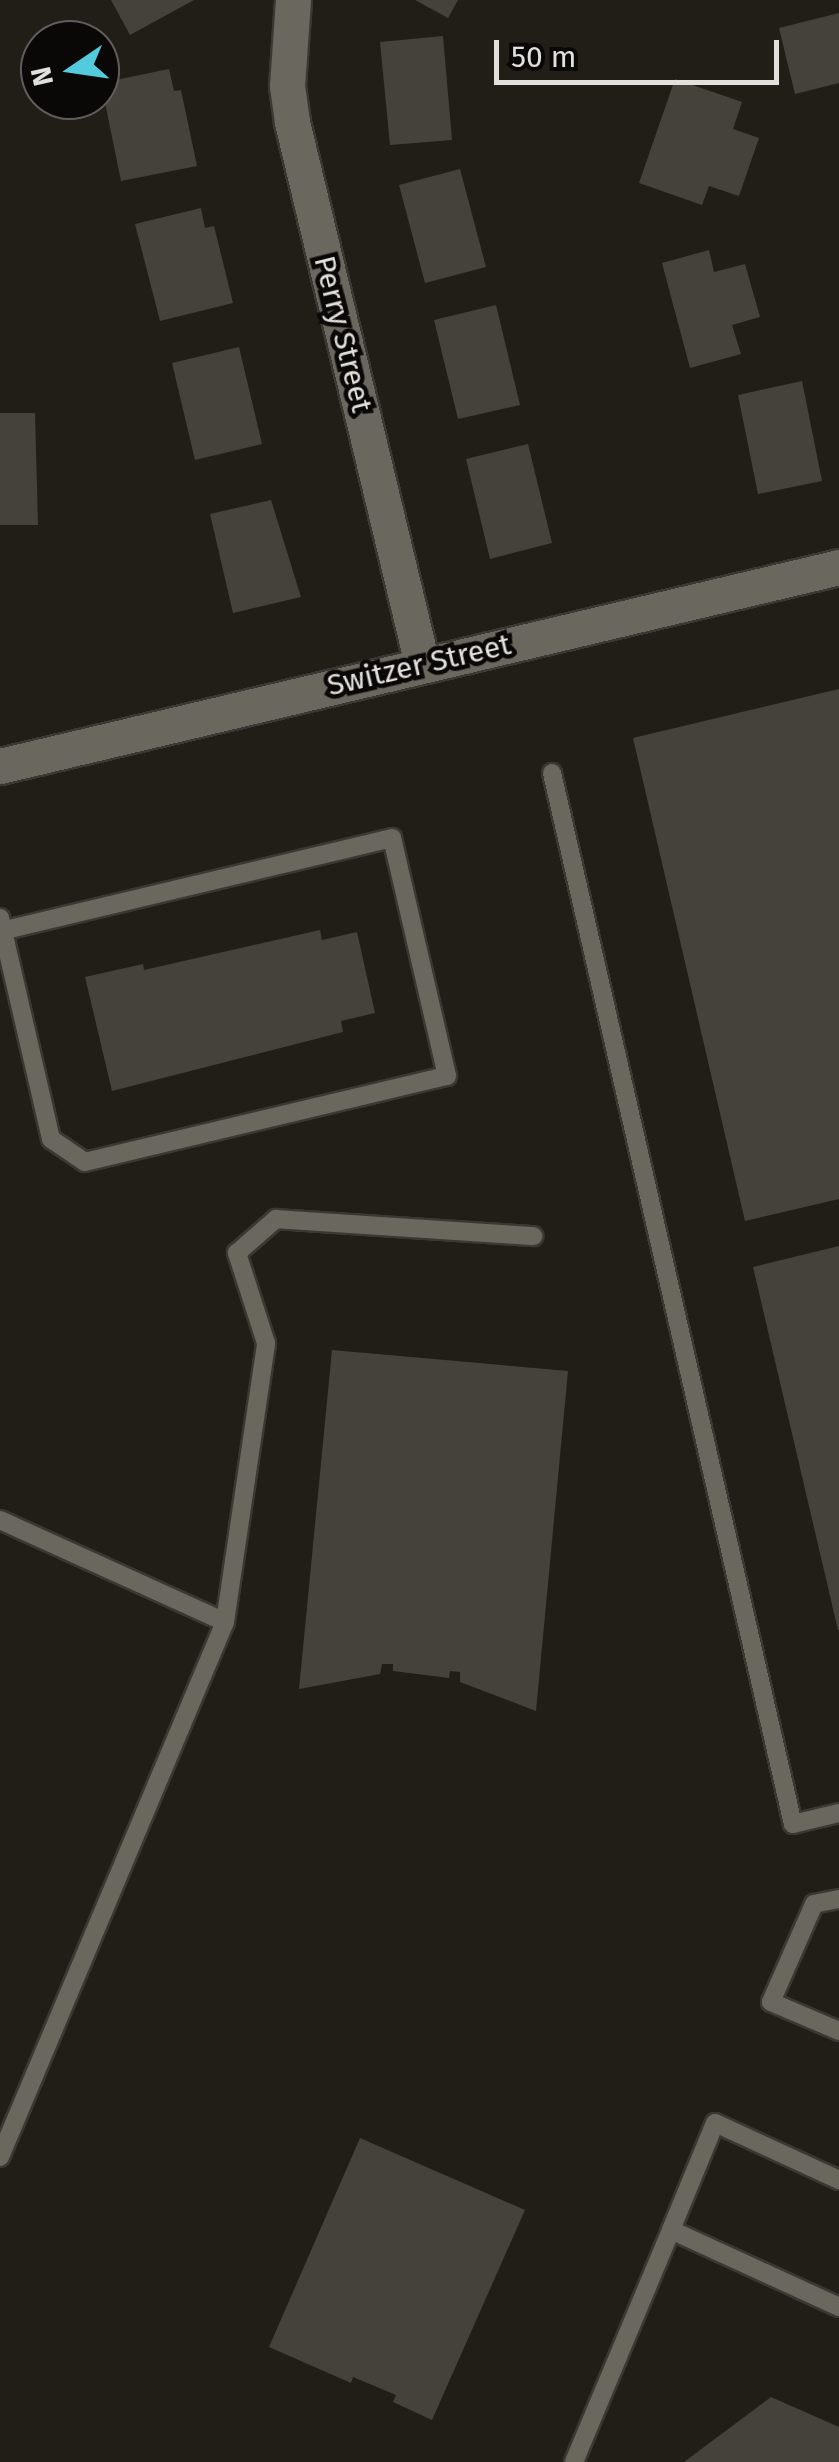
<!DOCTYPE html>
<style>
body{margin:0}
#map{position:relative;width:839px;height:2462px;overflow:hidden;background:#211e18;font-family:"Fira Sans",sans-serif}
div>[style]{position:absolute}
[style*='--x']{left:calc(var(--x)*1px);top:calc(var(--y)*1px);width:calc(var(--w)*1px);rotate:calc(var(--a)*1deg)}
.building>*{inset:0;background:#45423c}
.roads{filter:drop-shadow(2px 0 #3a3834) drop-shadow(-2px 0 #3a3834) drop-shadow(0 2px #3a3834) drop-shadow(0 -2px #3a3834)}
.service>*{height:18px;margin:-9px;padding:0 9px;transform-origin:9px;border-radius:9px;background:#6a675f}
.minor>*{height:35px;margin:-17.5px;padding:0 17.5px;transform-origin:17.5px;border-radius:17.5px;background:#6a675f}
span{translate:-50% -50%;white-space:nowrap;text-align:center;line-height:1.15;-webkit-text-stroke:9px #090806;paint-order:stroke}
.street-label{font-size:30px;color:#e2e0dc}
.north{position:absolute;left:20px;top:20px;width:100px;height:100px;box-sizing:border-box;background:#090806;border:2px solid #605e5c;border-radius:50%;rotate:257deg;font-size:28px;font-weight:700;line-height:40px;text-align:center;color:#e2e0dc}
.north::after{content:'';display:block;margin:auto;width:35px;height:45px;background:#53cbdc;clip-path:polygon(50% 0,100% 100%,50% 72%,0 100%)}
.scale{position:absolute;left:494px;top:40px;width:285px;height:45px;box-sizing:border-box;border:5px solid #e2e0dc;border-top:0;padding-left:12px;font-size:30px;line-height:35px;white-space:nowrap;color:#e2e0dc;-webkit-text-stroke:8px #090806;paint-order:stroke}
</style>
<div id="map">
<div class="building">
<i style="clip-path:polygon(111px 0,194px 0,130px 35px)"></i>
<i style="clip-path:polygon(415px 0,458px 0,448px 18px)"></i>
<i style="clip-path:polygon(839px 13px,839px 83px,795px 94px,779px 28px)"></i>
<i style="clip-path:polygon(443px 36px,452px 140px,390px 145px,380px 42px)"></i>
<i style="clip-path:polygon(169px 69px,174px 91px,181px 90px,197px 166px,121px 181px,101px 83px)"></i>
<i style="clip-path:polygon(675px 79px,742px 102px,733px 129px,759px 138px,739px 196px,709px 186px,702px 205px,639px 183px)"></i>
<i style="clip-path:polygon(460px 169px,486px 267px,425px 283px,399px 185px)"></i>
<i style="clip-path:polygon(201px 208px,205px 228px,214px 226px,233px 303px,160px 321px,135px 224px)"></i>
<i style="clip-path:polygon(709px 250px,714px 272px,745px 264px,760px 317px,732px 325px,741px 354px,690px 368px,662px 263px)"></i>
<i style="clip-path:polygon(496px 305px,520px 405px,458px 419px,434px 320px)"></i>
<i style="clip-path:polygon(239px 347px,262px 444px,195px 460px,172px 363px)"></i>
<i style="clip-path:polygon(802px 381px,822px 481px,758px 494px,738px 395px)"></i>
<i style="clip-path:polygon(0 413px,35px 413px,38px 525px,0 525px)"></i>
<i style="clip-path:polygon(528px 444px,552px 543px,490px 559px,466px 459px)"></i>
<i style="clip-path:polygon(271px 500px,301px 597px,233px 613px,210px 514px)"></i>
<i style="clip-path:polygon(839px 689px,839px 1199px,745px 1221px,633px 738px)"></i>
<i style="clip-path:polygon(320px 930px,322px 940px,357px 932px,375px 1013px,341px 1021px,343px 1032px,112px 1091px,85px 977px,143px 964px,144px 970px)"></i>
<i style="clip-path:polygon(839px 1246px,839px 1630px,838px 1630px,753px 1267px)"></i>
<i style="clip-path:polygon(332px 1350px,568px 1371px,536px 1711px,460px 1682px,460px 1672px,450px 1671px,449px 1678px,393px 1671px,393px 1664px,382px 1664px,380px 1674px,299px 1689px)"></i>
<i style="clip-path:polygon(360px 2138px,525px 2210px,432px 2420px,393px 2402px,396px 2395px,353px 2377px,351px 2383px,269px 2347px)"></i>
<i style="clip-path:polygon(771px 2397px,839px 2427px,839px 2462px,684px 2462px)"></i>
</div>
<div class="roads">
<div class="service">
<i style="--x:552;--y:773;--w:1078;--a:77.09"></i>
<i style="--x:793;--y:1824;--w:47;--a:-13.4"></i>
<i style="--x:0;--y:918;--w:227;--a:77"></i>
<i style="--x:51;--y:1139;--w:41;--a:34.1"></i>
<i style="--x:85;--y:1162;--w:372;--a:-13.4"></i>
<i style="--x:447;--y:1076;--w:244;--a:-103"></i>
<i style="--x:392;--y:838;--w:400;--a:166.6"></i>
<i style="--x:0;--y:1520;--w:247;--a:24.4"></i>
<i style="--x:839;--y:1899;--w:25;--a:169"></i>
<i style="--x:814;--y:1904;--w:107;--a:113.7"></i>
<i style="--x:771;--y:2002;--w:74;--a:23.1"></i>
<i style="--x:0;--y:2157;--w:580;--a:-67.19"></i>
<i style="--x:225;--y:1622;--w:282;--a:-81.6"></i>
<i style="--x:266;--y:1343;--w:95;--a:-107.9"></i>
<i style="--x:237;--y:1253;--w:52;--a:-41.1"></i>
<i style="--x:276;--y:1219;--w:258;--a:3.8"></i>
<i style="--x:839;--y:2180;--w:136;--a:-155.3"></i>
<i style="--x:715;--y:2123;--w:116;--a:112.4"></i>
<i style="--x:671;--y:2230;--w:185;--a:24.6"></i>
<i style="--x:574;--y:2462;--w:251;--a:-67.3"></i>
</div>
<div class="minor">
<i style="--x:293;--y:0;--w:86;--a:94"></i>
<i style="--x:287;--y:86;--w:36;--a:82"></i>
<i style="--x:292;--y:122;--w:557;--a:76.51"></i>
<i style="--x:0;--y:766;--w:862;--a:-13.34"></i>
</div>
</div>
<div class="street-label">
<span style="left:343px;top:334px;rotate:76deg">Perry Street</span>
<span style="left:419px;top:665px;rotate:-13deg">Switzer Street</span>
</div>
<div class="north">N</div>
<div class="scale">50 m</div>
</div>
